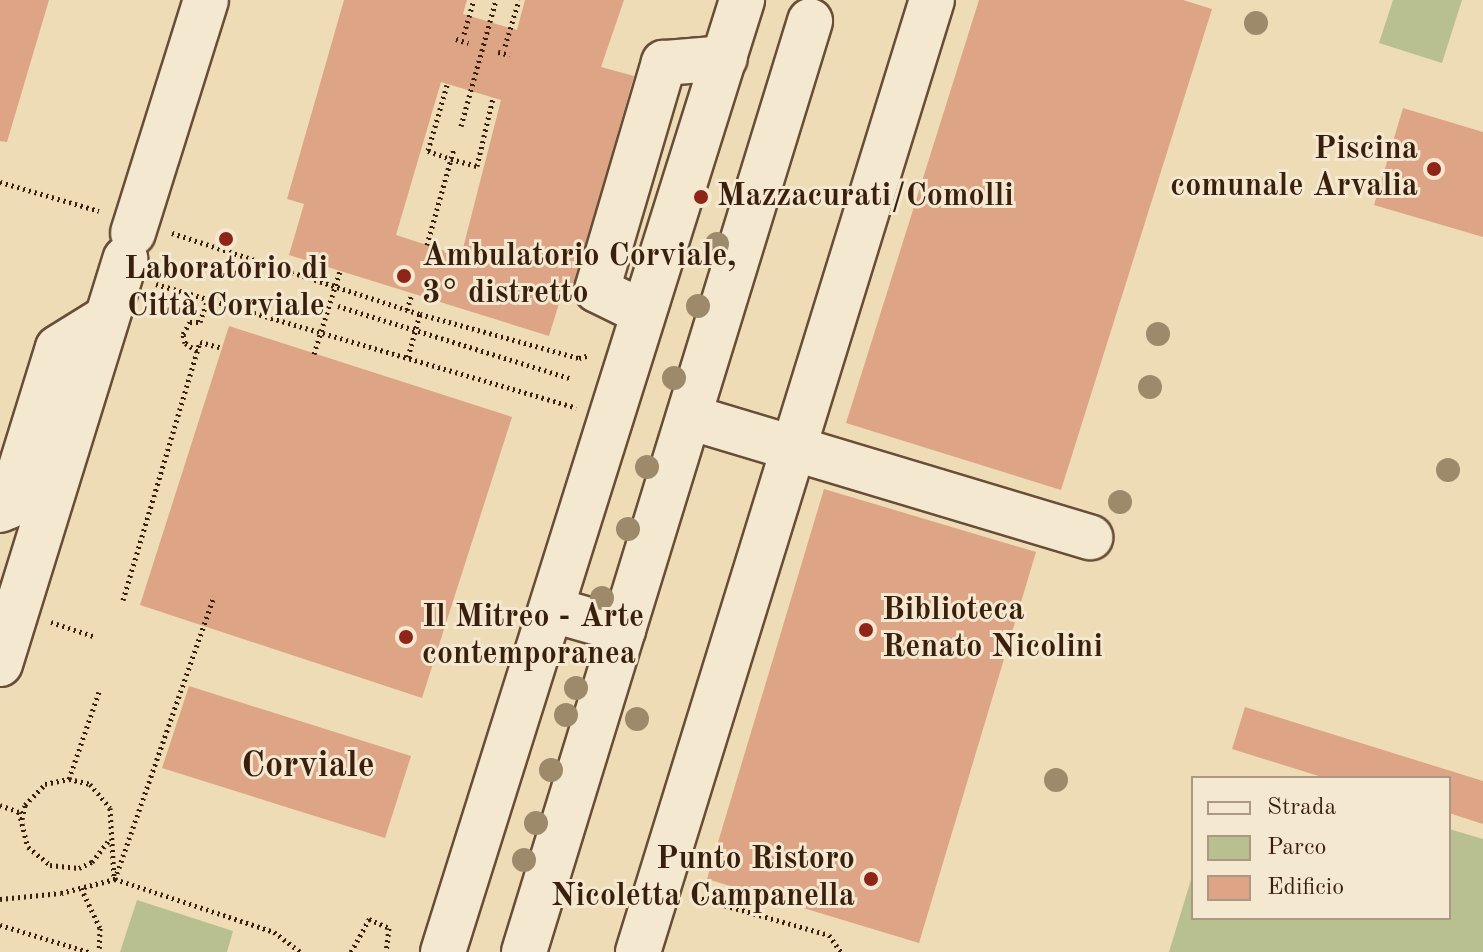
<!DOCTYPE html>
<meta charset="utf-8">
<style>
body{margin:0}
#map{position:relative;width:1483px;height:952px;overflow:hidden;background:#eedcb6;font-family:"Old Standard TT",serif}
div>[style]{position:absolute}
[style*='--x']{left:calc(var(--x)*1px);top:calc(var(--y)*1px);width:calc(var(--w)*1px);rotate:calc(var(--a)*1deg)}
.green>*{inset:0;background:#b8c08f}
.building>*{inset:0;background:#dda585}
.path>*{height:5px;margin-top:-2.5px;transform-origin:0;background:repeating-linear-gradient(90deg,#3b1f0d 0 2px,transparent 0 6px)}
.roads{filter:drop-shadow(2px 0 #684e37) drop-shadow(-2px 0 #684e37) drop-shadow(0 2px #684e37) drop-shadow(0 -2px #684e37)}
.minor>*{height:44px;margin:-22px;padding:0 22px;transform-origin:22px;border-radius:22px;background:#f4e8d0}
.path-bridge>*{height:5px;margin-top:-2.5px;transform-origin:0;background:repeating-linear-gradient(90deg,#3b1f0d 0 2px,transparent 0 6px)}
.trees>*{width:24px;height:24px;margin:-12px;border-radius:50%;background:#9d8a6b}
.dots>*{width:22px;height:22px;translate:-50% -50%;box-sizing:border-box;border:4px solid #f4e8d0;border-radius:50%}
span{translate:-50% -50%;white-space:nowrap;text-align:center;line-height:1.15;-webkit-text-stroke:6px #f4e8d0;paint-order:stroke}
.poi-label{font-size:32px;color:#3b1f0d;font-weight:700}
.right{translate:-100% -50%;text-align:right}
.left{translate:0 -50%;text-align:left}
.quarter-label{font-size:36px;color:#3b1f0d;font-weight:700}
.legend{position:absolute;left:1191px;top:776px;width:260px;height:144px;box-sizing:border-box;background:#f4e8d0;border:2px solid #aa9882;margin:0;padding:10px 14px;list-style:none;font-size:24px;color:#3b1f0d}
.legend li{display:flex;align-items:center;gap:16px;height:40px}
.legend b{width:40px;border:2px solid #aa9882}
</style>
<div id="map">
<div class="green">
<i style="clip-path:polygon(1393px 0,1462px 0,1442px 63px,1379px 43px)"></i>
<i style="clip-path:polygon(1449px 829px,1483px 839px,1483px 952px,1169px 952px,1193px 873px,1193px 918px,1449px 918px)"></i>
<i style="clip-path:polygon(137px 900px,233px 931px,227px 952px,120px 952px)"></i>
</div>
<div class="building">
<i style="clip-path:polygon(0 0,49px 0,7px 142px,0 141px)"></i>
<i style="clip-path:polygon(evenodd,344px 0,467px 0,463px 14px,517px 30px,525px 0,624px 0,601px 67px,634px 76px,573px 289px,564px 287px,549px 336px,289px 255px,304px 204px,287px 199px,344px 0,441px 82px,501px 100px,461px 256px,396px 235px,441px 82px)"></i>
<i style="clip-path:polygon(979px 0,1183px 0,1212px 9px,1061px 490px,846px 423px)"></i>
<i style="clip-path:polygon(1403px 108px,1483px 132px,1483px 237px,1374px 205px)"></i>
<i style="clip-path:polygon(229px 326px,512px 417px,422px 698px,140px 605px)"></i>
<i style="clip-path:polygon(824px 489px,1036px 552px,919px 943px,707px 879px)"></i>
<i style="clip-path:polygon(189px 686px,411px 756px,385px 838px,162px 768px)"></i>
<i style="clip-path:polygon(1245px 707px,1483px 781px,1483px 824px,1449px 813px,1449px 778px,1325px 778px,1232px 749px)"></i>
</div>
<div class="path">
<i style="--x:464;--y:34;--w:35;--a:-74"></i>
<i style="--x:456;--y:39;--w:13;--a:18"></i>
<i style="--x:505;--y:46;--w:48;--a:-73.1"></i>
<i style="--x:498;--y:52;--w:12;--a:14"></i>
<i style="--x:447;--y:85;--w:69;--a:106.1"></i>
<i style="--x:428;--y:151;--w:24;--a:19"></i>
<i style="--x:451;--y:159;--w:27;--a:15"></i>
<i style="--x:477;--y:166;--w:70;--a:-76.8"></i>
<i style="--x:461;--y:126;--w:131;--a:-74.5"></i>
<i style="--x:0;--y:182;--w:103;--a:16.3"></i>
<i style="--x:172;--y:233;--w:261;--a:18.1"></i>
<i style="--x:420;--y:314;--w:165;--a:15.5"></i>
<i style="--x:579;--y:358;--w:11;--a:-15"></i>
<i style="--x:427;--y:245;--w:101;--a:-74.4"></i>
<i style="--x:156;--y:284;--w:438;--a:16.4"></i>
<i style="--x:338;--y:306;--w:245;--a:17.3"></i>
<i style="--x:407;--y:310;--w:17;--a:-73"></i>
<i style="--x:197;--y:351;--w:14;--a:-146"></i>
<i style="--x:185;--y:343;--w:9;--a:-103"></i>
<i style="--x:183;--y:334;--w:14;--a:-60"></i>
<i style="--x:190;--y:322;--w:10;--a:0"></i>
<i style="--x:200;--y:322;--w:24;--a:-71"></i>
<i style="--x:408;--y:357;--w:45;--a:-74.4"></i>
<i style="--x:123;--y:600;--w:269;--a:-73.4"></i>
<i style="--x:200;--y:342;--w:23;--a:15"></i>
<i style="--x:51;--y:622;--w:47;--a:18.4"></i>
<i style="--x:69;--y:779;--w:92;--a:-71"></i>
<i style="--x:0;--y:805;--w:20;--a:20"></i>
<i style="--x:19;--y:812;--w:36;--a:76"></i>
<i style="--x:28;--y:847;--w:28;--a:39"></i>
<i style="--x:50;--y:865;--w:29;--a:6"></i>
<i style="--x:79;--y:868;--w:14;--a:-25"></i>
<i style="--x:92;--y:862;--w:29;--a:-52"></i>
<i style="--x:22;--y:819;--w:14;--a:-78"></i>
<i style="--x:25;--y:805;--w:29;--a:-46"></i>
<i style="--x:45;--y:784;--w:25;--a:-12"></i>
<i style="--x:69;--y:779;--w:22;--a:13"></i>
<i style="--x:90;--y:784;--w:31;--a:50"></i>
<i style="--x:110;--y:808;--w:70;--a:86.7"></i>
<i style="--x:115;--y:879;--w:300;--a:-70.7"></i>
<i style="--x:81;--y:888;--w:44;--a:64.6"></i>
<i style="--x:100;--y:928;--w:24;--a:92"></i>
<i style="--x:696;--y:897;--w:138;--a:15.9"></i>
<i style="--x:829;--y:935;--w:21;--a:55"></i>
<i style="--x:0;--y:899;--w:61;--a:-5.6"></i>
<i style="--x:61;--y:893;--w:56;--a:-14.5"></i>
<i style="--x:115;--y:879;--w:168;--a:18.4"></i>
<i style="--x:274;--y:932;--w:34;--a:37"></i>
<i style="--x:0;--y:925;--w:93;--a:16.9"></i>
<i style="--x:351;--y:952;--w:38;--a:-61"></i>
<i style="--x:369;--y:919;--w:22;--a:24"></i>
<i style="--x:389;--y:928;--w:24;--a:97"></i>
</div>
<div class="roads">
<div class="minor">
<i style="--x:133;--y:233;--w:244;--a:-72.6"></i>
<i style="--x:642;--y:312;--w:50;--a:-153.9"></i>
<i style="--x:597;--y:290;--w:237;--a:-73.6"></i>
<i style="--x:664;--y:63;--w:61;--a:-4.7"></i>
<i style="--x:689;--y:417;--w:419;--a:16.7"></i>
<i style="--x:0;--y:510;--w:10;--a:-24"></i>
<i style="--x:9;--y:506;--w:165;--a:-72.8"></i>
<i style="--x:58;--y:348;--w:57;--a:-32"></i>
<i style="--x:553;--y:610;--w:73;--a:15.9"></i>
<i style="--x:0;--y:664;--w:424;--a:-72.8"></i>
<i style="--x:443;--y:952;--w:998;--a:-72.56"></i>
<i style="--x:524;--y:952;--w:974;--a:-72.92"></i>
<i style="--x:638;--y:952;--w:996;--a:-72.84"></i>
</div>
</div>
<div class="path-bridge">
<i style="--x:314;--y:354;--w:87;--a:-72.6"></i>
</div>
<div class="trees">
<i style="left:1256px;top:23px"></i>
<i style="left:717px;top:244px"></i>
<i style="left:698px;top:306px"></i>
<i style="left:1158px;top:334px"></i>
<i style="left:674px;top:378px"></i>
<i style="left:1150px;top:387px"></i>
<i style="left:647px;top:467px"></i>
<i style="left:1448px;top:470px"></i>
<i style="left:1120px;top:502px"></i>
<i style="left:628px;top:529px"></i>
<i style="left:602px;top:598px"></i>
<i style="left:576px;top:688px"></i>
<i style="left:566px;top:715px"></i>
<i style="left:637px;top:719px"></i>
<i style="left:551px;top:770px"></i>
<i style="left:1056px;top:780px"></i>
<i style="left:536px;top:823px"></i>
<i style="left:524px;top:860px"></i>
</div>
<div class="dots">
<i style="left:1434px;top:169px;background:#8f2418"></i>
<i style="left:701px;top:197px;background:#8f2418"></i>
<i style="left:226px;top:239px;background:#8f2418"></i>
<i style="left:404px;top:276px;background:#8f2418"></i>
<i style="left:866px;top:630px;background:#8f2418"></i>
<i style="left:406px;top:637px;background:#8f2418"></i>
<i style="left:871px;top:879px;background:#8f2418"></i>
</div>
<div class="poi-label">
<span class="right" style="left:1418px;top:169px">Piscina<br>comunale Arvalia</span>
<span class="left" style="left:717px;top:197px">Mazzacurati/Comolli</span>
<span class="left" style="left:422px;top:276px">Ambulatorio Corviale,<br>3° distretto</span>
<span style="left:226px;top:289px">Laboratorio di<br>Città Corviale</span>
<span class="left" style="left:882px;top:630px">Biblioteca<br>Renato Nicolini</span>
<span class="left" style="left:422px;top:637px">Il Mitreo - Arte<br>contemporanea</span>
<span class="right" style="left:855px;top:879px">Punto Ristoro<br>Nicoletta Campanella</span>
</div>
<div class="quarter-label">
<span style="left:308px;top:768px">Corviale</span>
</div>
<ul class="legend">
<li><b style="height:10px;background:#f4e8d0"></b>Strada</li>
<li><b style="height:22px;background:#b8c08f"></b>Parco</li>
<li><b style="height:22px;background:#dda585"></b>Edificio</li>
</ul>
</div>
